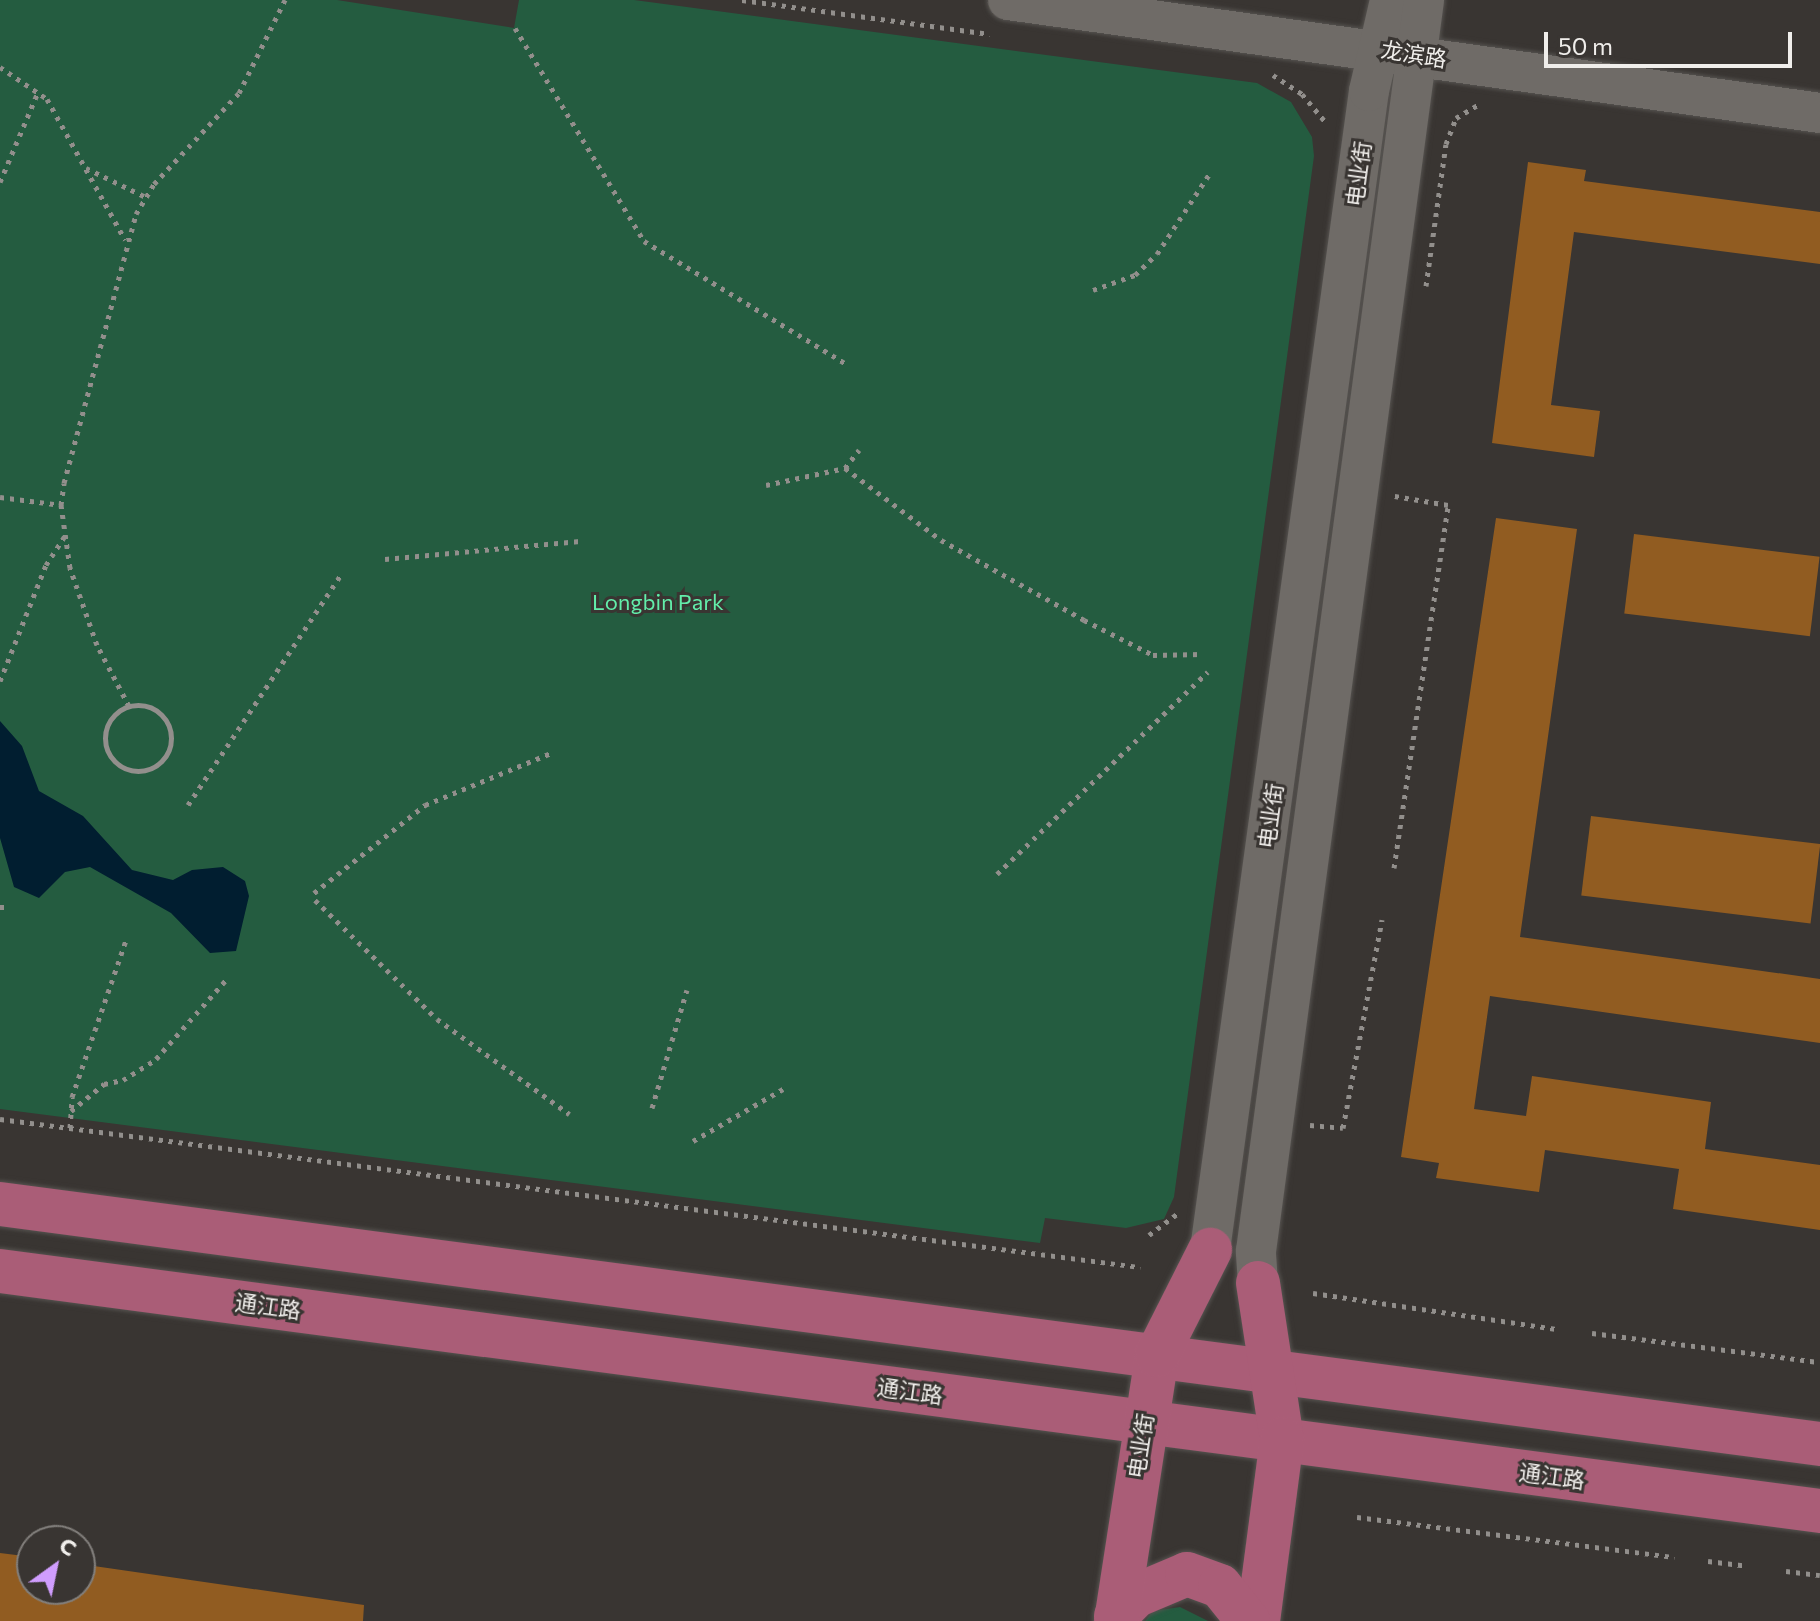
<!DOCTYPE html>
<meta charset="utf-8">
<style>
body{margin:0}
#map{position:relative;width:1820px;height:1621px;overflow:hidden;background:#393532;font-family:Commissioner,"Noto Sans SC",sans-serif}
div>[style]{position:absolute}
.green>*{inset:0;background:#245c40}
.water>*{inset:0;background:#011e30}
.building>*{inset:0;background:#915c21;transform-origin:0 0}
.path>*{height:5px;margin-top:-2.5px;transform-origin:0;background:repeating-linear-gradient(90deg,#928f8c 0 4px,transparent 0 10px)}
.path>.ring{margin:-2.5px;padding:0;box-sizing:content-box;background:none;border:5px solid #928f8c;border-radius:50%}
.roads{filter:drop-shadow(0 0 2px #565350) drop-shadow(0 0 2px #565350)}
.minor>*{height:40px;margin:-20px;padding:0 20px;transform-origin:20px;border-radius:20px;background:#6f6b67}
.major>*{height:44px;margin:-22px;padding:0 22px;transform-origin:22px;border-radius:22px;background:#aa5d77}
span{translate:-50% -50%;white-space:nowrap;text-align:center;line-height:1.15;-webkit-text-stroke:6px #393532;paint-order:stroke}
.street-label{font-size:22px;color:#f0eeeb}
.park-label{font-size:22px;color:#62eeaa}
.north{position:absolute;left:16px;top:1525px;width:80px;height:80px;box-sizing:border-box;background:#393532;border:2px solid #827f7c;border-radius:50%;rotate:33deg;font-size:22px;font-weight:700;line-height:32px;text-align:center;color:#f0eeeb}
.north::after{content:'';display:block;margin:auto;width:28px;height:36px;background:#d09dfe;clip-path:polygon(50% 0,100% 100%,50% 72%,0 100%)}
.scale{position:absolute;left:1544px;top:32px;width:248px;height:36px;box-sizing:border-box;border:4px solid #f0eeeb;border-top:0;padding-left:10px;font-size:24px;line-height:28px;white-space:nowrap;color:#f0eeeb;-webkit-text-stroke:6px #393532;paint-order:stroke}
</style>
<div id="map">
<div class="green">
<div style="clip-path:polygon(0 0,337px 0,514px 28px,519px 0,634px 0,1257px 83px,1291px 102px,1312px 137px,1314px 156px,1174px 1197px,1164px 1219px,1126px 1228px,1045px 1218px,1040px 1243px,0 1109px)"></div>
<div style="clip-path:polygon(1180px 1607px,1208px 1621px,1145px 1621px,1153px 1611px)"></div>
</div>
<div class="water">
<div style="clip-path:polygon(0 721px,22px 746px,39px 791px,83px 816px,132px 870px,173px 880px,192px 870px,223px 867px,245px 881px,249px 896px,236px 951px,210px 953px,171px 913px,90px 867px,65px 872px,39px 898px,14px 887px,0 838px)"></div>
</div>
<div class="building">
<div style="clip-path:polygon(1528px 162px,1586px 170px,1584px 181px,1820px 212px,1820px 264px,1574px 232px,1551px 405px,1600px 411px,1594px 457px,1492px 443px)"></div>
<div style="clip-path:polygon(1496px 518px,1577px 529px,1520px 937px,1820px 979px,1820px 1043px,1490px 996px,1474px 1109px,1526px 1116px,1532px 1076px,1711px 1102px,1705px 1149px,1820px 1165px,1820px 1230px,1673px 1209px,1679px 1169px,1545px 1150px,1539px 1192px,1436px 1178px,1439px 1163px,1401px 1157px)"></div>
<div style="left:1634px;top:534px;width:187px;height:80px;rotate:7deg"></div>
<div style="left:1591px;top:816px;width:231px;height:80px;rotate:7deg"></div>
<div style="clip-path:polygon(0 1553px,32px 1557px,32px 1589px,80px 1589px,80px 1564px,364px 1605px,363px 1621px,0 1621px)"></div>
</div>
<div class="path">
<div style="left:742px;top:0;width:250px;rotate:7.8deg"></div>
<div style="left:515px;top:28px;width:249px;rotate:58.8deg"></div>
<div style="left:644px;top:241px;width:239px;rotate:31.3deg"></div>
<div style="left:0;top:67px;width:57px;rotate:34.2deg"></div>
<div style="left:47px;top:99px;width:161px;rotate:61deg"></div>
<div style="left:1273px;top:75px;width:35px;rotate:33deg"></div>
<div style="left:1302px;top:94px;width:39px;rotate:50deg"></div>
<div style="left:86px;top:168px;width:67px;rotate:25.8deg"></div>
<div style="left:0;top:182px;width:98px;rotate:-67.1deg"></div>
<div style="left:1426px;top:286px;width:143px;rotate:-82deg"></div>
<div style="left:1446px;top:144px;width:28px;rotate:-69deg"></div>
<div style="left:1456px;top:118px;width:26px;rotate:-31deg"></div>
<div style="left:1093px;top:290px;width:45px;rotate:-19.7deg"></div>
<div style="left:1135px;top:275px;width:30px;rotate:-44deg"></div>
<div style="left:1157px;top:254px;width:97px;rotate:-56.8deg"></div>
<div style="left:845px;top:468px;width:120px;rotate:36.9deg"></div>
<div style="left:941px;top:540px;width:164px;rotate:29.2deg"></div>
<div style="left:1084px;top:620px;width:77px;rotate:26.9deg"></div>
<div style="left:1153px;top:655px;width:49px;rotate:-1.2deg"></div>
<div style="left:766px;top:485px;width:81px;rotate:-12.1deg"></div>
<div style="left:845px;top:468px;width:23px;rotate:-52deg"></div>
<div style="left:0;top:497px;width:62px;rotate:7.5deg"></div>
<div style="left:385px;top:559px;width:196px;rotate:-5.3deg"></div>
<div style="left:0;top:681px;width:125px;rotate:-68.4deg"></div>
<div style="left:46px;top:565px;width:35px;rotate:-57deg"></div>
<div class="ring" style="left:105px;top:705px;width:61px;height:61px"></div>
<div style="left:129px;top:706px;width:69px;rotate:-117.7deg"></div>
<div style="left:97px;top:645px;width:82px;rotate:-109.3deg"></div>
<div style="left:70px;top:568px;width:64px;rotate:-98.1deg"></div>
<div style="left:61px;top:505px;width:22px;rotate:-82deg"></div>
<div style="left:64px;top:483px;width:278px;rotate:-75deg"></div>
<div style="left:136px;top:214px;width:35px;rotate:-59deg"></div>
<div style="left:154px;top:184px;width:125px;rotate:-47deg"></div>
<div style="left:239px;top:93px;width:104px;rotate:-63.7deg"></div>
<div style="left:188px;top:805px;width:275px;rotate:-56.4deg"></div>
<div style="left:1394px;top:868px;width:367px;rotate:-81.5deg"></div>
<div style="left:1448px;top:505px;width:54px;rotate:-170.4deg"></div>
<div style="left:997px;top:874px;width:292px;rotate:-43.8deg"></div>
<div style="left:314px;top:893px;width:142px;rotate:-38.4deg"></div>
<div style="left:425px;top:805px;width:136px;rotate:-22.4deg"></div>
<div style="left:315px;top:900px;width:170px;rotate:44.3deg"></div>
<div style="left:437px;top:1019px;width:163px;rotate:35.7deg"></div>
<div style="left:0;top:907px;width:4px"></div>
<div style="left:652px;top:1108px;width:123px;rotate:-73.5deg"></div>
<div style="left:71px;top:1111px;width:43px;rotate:-39.3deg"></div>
<div style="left:104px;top:1084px;width:19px;rotate:-12deg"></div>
<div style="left:123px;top:1080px;width:39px;rotate:-32deg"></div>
<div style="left:156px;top:1059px;width:106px;rotate:-48.5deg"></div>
<div style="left:0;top:1119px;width:1150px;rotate:7.4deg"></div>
<div style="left:1310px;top:1125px;width:33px;rotate:5deg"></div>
<div style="left:1343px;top:1128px;width:212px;rotate:-79.4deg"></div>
<div style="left:70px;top:1128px;width:31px;rotate:-86deg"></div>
<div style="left:72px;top:1097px;width:166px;rotate:-71deg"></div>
<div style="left:693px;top:1141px;width:104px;rotate:-30deg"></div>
<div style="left:1149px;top:1235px;width:35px;rotate:-37deg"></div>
<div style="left:1313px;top:1293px;width:246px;rotate:8.4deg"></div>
<div style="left:1592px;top:1333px;width:228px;rotate:7.3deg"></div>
<div style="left:1357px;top:1517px;width:320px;rotate:7.2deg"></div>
<div style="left:1708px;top:1561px;width:39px;rotate:7deg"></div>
<div style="left:1786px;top:1571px;width:34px;rotate:7deg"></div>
</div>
<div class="roads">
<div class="minor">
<div style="left:1008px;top:0;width:820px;rotate:7.92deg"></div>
<div style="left:1210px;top:1250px;width:1170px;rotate:-82.19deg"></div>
<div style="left:1369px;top:91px;width:93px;rotate:-77deg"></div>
<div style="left:1258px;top:1283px;width:32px;rotate:-94deg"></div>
<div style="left:1256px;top:1251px;width:1262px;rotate:-82.35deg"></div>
</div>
<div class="major">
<div style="left:0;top:1204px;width:1836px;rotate:7.51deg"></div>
<div style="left:0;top:1271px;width:1836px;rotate:7.51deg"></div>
<div style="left:1258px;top:1283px;width:158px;rotate:81.3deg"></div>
<div style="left:1282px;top:1439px;width:184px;rotate:97.5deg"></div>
<div style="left:1116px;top:1616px;width:28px;rotate:-46deg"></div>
<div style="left:1135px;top:1596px;width:56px;rotate:-22.9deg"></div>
<div style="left:1187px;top:1574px;width:35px;rotate:20deg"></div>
<div style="left:1220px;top:1586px;width:45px;rotate:51.3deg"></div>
<div style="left:1116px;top:1621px;width:269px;rotate:-81.2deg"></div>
<div style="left:1157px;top:1355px;width:118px;rotate:-63.2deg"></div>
</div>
</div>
<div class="street-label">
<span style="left:1414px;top:54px;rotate:9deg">龙滨路</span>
<span style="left:1358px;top:174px;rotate:-82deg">电业街</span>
<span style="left:1270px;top:816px;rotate:-82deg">电业街</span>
<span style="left:268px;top:1306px;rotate:8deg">通江路</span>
<span style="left:910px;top:1391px;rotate:8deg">通江路</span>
<span style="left:1140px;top:1446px;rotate:-81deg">电业街</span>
<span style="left:1552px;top:1476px;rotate:8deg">通江路</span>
</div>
<div class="park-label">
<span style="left:658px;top:602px">Longbin Park</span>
</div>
<div class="north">С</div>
<div class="scale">50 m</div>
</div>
